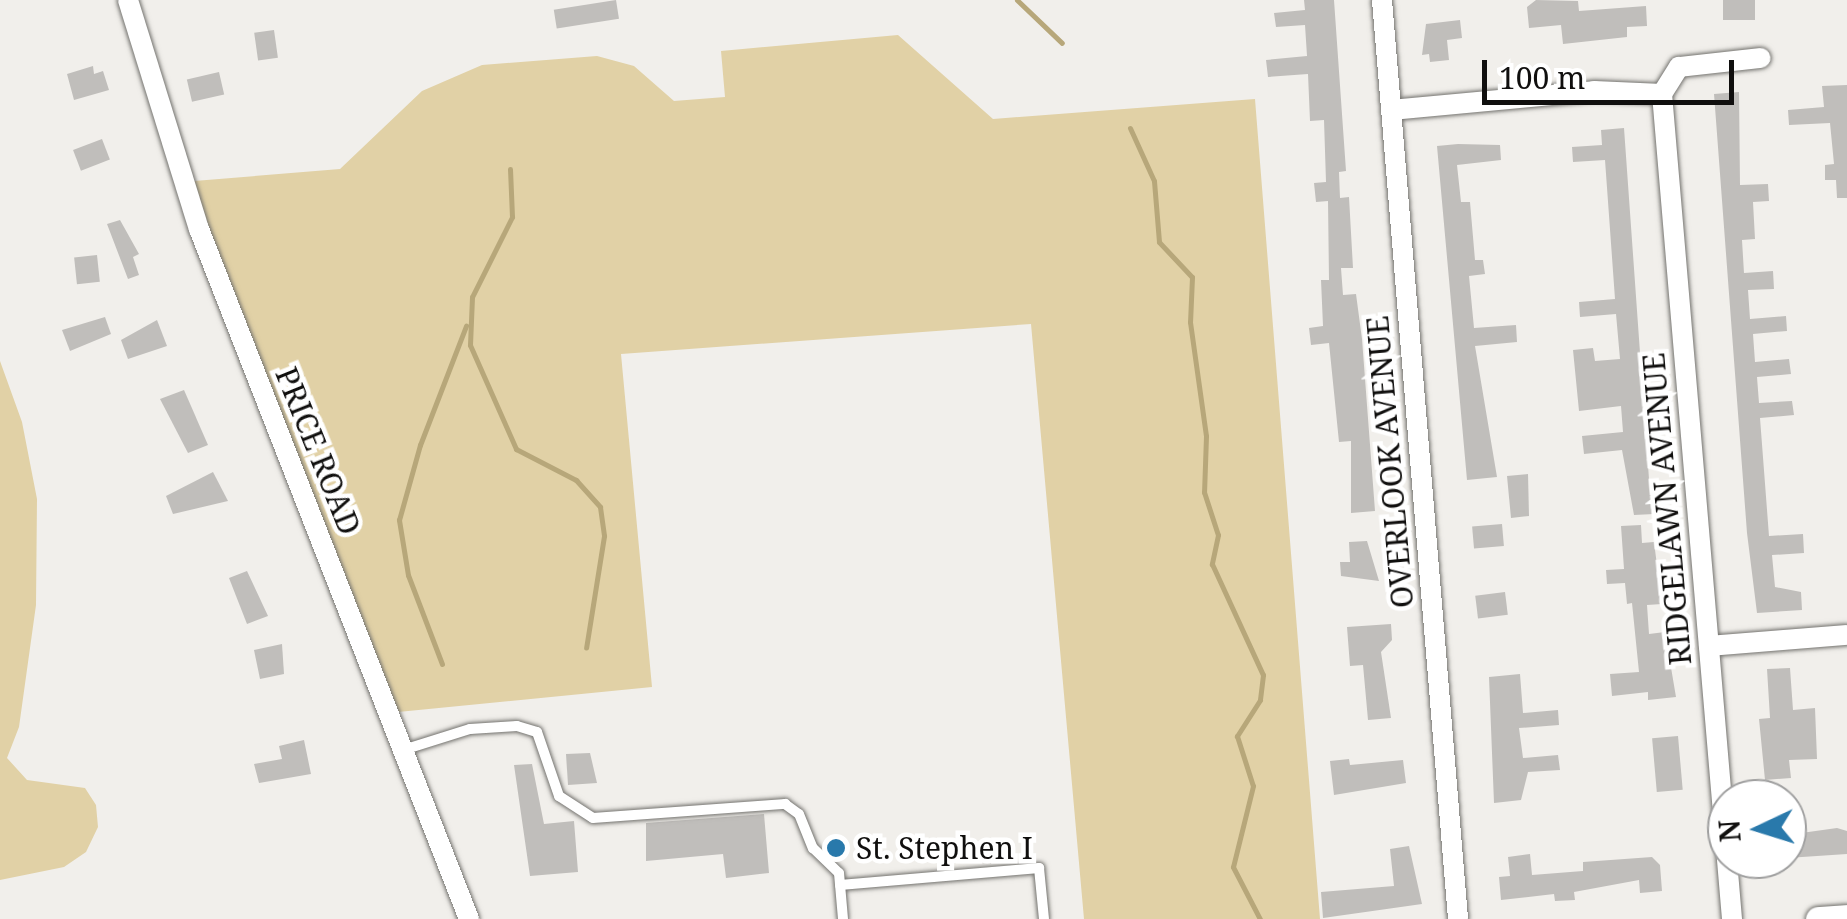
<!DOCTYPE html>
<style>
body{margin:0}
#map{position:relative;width:1847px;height:919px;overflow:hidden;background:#f1efeb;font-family:"Noto Serif",serif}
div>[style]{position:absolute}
.green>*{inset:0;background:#e1d1a6}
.stream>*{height:5px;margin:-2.5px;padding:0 2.5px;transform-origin:2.5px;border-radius:2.5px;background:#b7a77a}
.building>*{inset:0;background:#c0bebb;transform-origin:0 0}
.roads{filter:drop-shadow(0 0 2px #74736f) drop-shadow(0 0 2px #74736f)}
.service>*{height:10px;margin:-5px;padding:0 5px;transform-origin:5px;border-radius:5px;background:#fff}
.minor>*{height:20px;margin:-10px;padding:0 10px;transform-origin:10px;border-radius:10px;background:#fff}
.tertiary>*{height:25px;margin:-12.5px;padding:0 12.5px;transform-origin:12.5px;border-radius:12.5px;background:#fff}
.dots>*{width:28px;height:28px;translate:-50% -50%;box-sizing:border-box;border:5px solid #fff;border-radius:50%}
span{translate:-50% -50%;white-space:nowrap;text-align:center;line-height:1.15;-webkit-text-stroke:9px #fff;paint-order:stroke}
.street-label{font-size:30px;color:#100f0e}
.poi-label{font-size:30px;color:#100f0e}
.left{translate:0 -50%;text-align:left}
.north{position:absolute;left:1707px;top:779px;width:100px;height:100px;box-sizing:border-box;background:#fff;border:2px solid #9f9f9f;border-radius:50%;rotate:266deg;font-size:28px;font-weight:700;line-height:40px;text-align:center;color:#100f0e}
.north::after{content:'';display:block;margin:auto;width:35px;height:45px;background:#2979ab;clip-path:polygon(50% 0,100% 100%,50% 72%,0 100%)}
.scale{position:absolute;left:1482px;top:60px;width:252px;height:45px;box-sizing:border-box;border:5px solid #100f0e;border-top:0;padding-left:12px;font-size:30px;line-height:35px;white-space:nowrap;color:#100f0e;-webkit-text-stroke:8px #fff;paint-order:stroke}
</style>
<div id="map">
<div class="green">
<div style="clip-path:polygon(898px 35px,993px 119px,1255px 99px,1320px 919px,1084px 919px,1031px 324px,621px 354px,652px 687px,388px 713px,182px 182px,340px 169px,422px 91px,482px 65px,597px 56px,634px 66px,674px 101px,725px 97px,721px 51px)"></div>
<div style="clip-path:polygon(0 361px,22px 422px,37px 499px,36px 605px,19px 727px,7px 758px,27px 780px,85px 788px,96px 805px,98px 827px,86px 852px,64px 867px,0 880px)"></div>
</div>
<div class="stream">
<div style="left:1017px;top:0;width:62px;rotate:43.7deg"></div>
<div style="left:1130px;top:128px;width:58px;rotate:65.6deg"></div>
<div style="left:1154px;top:181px;width:61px;rotate:85.3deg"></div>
<div style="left:1159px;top:242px;width:48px;rotate:46.7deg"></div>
<div style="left:1192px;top:277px;width:45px;rotate:92.5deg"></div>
<div style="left:1190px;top:322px;width:115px;rotate:82deg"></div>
<div style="left:1206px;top:436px;width:56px;rotate:92deg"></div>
<div style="left:1204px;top:492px;width:45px;rotate:72deg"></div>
<div style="left:1218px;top:535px;width:30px;rotate:102deg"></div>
<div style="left:1212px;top:564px;width:122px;rotate:65.3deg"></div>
<div style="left:1263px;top:675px;width:25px;rotate:97deg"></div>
<div style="left:1260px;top:700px;width:43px;rotate:122.6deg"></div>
<div style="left:1237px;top:736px;width:52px;rotate:72.3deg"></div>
<div style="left:1253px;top:786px;width:83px;rotate:103.9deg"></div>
<div style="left:1233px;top:867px;width:59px;rotate:62.6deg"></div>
<div style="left:510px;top:169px;width:48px;rotate:87.6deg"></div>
<div style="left:512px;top:217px;width:89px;rotate:116.6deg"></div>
<div style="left:472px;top:297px;width:48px;rotate:92.4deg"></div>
<div style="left:470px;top:345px;width:114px;rotate:66.1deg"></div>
<div style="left:516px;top:449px;width:68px;rotate:27.3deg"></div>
<div style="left:576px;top:480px;width:36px;rotate:48deg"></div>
<div style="left:600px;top:507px;width:29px;rotate:82deg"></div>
<div style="left:604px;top:536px;width:113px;rotate:99.1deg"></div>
<div style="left:442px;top:664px;width:95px;rotate:-110.9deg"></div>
<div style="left:408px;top:575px;width:56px;rotate:-99.3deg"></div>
<div style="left:399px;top:520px;width:78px;rotate:-74.4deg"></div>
<div style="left:420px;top:445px;width:128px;rotate:-68.9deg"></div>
</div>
<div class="building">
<div style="left:616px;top:0;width:19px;height:63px;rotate:81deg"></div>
<div style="clip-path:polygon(1304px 0,1334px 0,1346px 171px,1339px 172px,1340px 198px,1349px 197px,1353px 268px,1341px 268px,1343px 295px,1356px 294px,1362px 339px,1375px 511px,1351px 513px,1351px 441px,1339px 442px,1329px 343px,1311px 345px,1309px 328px,1323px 326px,1321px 280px,1329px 280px,1328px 201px,1316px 202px,1314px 183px,1326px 182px,1324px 120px,1310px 121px,1308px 74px,1268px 77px,1266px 60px,1307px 56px,1305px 25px,1276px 27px,1274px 13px,1305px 10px)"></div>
<div style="clip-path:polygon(1536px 0,1578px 1px,1579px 11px,1646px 6px,1647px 26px,1627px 27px,1627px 37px,1563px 44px,1561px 25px,1529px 28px,1527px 7px)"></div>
<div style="left:1723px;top:0;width:32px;height:20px"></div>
<div style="clip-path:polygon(1460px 20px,1462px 38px,1447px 40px,1449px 60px,1430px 62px,1429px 54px,1422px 55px,1426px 24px)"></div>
<div style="left:274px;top:30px;width:28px;height:20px;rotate:82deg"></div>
<div style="clip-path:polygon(93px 66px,94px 74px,103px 71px,109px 90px,74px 100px,67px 74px)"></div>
<div style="left:219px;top:72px;width:23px;height:33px;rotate:77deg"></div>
<div style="clip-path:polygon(1847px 85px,1847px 198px,1837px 198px,1836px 180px,1825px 180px,1825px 165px,1834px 164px,1830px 123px,1789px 125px,1788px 110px,1824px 107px,1822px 86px)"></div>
<div style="clip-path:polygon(1739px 92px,1740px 185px,1768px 184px,1769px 201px,1753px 202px,1755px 239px,1742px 240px,1744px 273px,1773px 271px,1774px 289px,1748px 290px,1750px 319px,1786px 316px,1787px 331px,1753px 334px,1755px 362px,1789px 359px,1791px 374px,1757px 377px,1759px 403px,1792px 401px,1794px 415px,1760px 418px,1769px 536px,1803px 534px,1804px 553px,1772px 555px,1775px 587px,1801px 592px,1802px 610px,1757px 613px,1747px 533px,1714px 94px)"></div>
<div style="clip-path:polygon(1624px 128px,1650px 493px,1654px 514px,1634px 515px,1622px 450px,1584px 454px,1582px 436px,1623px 432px,1621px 406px,1579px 411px,1573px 350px,1593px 348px,1595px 361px,1620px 359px,1616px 314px,1580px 317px,1579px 302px,1615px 299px,1605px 160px,1573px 162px,1572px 147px,1602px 145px,1601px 130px)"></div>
<div style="left:102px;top:139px;width:22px;height:31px;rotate:69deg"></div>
<div style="clip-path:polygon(1458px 144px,1500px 145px,1501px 160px,1457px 165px,1461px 202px,1470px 202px,1475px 260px,1483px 260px,1485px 274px,1469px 276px,1474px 328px,1516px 325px,1517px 342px,1475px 346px,1497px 477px,1467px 480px,1437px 146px)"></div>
<div style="clip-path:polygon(120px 220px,139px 254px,133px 257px,139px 275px,128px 279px,107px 224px)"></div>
<div style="left:97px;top:255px;width:27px;height:23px;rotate:84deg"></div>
<div style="clip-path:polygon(105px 317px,111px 334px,70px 351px,62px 330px)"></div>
<div style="clip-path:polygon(157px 320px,167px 346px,128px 359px,121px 340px)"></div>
<div style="clip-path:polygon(184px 390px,208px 445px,188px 453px,160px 399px)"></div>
<div style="clip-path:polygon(213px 472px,228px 501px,173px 514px,166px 496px)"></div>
<div style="clip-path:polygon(1528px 474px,1529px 516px,1511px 518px,1507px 476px)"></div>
<div style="left:1502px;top:524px;width:22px;height:30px;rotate:85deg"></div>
<div style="clip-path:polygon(1641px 525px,1642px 543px,1654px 542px,1662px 604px,1647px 605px,1649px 634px,1665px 632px,1676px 697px,1648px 700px,1648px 692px,1612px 696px,1610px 674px,1639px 672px,1632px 603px,1627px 604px,1625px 583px,1607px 584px,1606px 570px,1624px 569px,1621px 526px)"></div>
<div style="clip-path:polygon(1367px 541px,1379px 581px,1341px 576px,1340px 562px,1350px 562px,1349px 542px)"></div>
<div style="clip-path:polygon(247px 571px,268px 616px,247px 624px,229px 578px)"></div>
<div style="left:1505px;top:592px;width:23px;height:30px;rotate:83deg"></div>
<div style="clip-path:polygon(1391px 624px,1392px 640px,1381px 652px,1391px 718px,1368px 720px,1363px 665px,1350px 666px,1347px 627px)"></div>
<div style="clip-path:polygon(282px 644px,284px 674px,260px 679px,254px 650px)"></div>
<div style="clip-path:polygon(1790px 668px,1793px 710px,1815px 708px,1817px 759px,1789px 760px,1791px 778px,1765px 780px,1759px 719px,1770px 718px,1767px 669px)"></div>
<div style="clip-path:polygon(1520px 674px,1523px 713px,1558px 710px,1559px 725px,1519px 728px,1523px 758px,1558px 755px,1560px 770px,1528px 772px,1521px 800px,1494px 803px,1489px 677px)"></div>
<div style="left:1678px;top:736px;width:54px;height:26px;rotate:85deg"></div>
<div style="clip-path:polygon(304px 740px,311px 774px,259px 783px,254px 764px,282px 759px,279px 746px)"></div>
<div style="clip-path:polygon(590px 753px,597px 783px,568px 785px,566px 754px)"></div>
<div style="clip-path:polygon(1349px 759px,1350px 765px,1403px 760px,1406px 783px,1334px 795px,1330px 761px)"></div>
<div style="clip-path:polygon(532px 764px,544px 824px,574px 821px,578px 872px,530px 876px,514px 765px)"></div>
<div style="clip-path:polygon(764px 814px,769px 873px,726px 878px,723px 854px,646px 861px,646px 823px)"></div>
<div style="clip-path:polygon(1837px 828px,1847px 831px,1847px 854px,1787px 858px,1787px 835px)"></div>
<div style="clip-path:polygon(1409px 846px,1422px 904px,1323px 918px,1321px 892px,1394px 886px,1390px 849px)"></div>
<div style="clip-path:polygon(1530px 854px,1532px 875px,1583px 871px,1583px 862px,1652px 857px,1660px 865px,1662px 891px,1640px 893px,1639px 880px,1574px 892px,1575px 900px,1555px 901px,1554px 894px,1501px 900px,1499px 877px,1510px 876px,1508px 857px)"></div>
</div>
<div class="roads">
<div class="service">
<div style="left:403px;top:750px;width:70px;rotate:-17.4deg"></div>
<div style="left:470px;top:729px;width:47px;rotate:-3.7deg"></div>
<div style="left:517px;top:726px;width:21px;rotate:17deg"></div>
<div style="left:537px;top:732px;width:68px;rotate:71deg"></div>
<div style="left:559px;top:796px;width:40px;rotate:32.9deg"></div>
<div style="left:593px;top:818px;width:193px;rotate:-4.2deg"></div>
<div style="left:785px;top:804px;width:17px;rotate:36deg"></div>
<div style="left:799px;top:814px;width:37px;rotate:68deg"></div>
<div style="left:813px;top:848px;width:36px;rotate:44deg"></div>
<div style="left:839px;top:873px;width:46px;rotate:85deg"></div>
<div style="left:840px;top:885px;width:200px;rotate:-4.9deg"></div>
<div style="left:1039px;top:868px;width:51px;rotate:84.4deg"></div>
</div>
<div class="minor">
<div style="left:128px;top:0;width:240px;rotate:72.8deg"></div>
<div style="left:199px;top:229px;width:741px;rotate:68.63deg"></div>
<div style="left:1382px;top:0;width:922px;rotate:85.27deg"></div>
<div style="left:1391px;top:110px;width:204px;rotate:-5.3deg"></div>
<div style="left:1594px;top:91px;width:68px;rotate:2.5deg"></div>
<div style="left:1709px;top:646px;width:138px;rotate:-4.6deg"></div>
<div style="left:1732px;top:919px;width:828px;rotate:-94.85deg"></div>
<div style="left:1662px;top:94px;width:32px;rotate:-58deg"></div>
<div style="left:1679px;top:67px;width:82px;rotate:-6.3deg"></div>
</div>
<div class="tertiary">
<div style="left:1818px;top:919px;width:29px;rotate:-4deg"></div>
</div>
</div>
<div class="dots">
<div style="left:836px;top:848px;background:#2979ab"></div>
</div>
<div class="street-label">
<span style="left:318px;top:451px;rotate:68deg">PRICE ROAD</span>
<span style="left:1390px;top:462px;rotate:-95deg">OVERLOOK AVENUE</span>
<span style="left:1667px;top:509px;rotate:-95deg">RIDGELAWN AVENUE</span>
</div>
<div class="poi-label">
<span class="left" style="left:856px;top:848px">St. Stephen I</span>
</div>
<div class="north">N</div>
<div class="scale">100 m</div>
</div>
